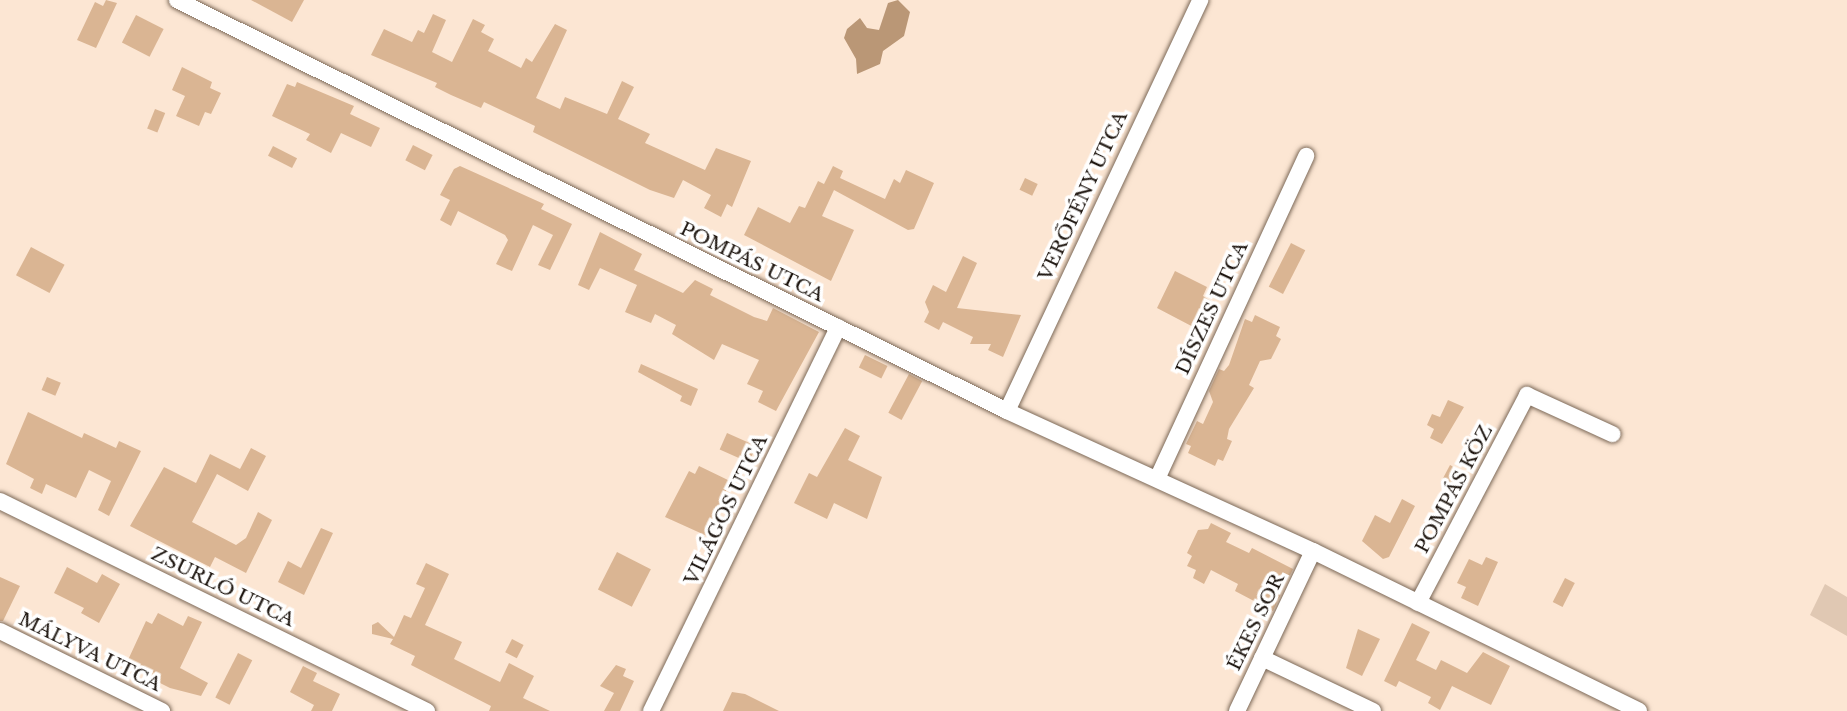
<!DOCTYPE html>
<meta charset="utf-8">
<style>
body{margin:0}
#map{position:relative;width:1847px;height:711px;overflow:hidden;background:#fce6d3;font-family:"Libre Baskerville",serif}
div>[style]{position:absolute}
.green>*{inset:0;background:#e0c8b3}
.water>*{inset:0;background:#ba9776}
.building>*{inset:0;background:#dab593;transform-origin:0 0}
.roads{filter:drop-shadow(0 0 2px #7c6958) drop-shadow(0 0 2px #7c6958)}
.minor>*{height:16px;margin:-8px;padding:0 8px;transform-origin:8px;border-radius:8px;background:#fff}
span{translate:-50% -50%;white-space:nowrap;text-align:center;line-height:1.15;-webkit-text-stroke:7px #fff;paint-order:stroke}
.street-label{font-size:19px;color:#1e1610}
</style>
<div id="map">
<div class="green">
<div style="clip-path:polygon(1825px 584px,1847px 597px,1847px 636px,1810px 615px)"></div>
</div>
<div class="water">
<div style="clip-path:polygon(898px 0,910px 12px,904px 36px,883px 51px,880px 64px,857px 74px,856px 59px,844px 38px,847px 29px,860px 18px,867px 28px,879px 30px,888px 3px)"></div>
</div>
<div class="building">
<div style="clip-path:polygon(106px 0,117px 3px,96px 48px,77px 40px,95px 2px,103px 6px)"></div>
<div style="clip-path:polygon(251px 0,304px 0,292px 22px)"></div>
<div style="clip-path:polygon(433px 14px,446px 20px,432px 52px,452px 62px,473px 19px,485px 25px,481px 32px,494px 39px,488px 51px,521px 68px,526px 58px,532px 62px,555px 24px,567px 30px,536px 98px,560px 109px,565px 97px,607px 114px,622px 81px,634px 87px,618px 119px,650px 134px,645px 143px,705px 170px,716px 148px,751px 161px,732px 207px,727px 204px,721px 217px,704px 208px,711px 195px,683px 180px,674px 198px,650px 190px,533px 132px,535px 126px,484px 102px,481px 108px,451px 95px,435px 87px,437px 83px,371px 55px,384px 29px,412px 42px,418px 30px,424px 33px)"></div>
<div style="left:136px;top:15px;width:31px;height:31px;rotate:27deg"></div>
<div style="clip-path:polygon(182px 67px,212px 82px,210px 88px,221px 93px,211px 114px,205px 112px,199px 126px,176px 116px,185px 96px,172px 90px)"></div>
<div style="clip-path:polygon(297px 82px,354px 106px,350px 114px,380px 128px,371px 147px,341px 133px,331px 153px,306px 140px,310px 134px,272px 116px,287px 84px,295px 87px)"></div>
<div style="left:155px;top:109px;width:11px;height:21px;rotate:22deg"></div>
<div style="left:413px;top:145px;width:22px;height:17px;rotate:27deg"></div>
<div style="left:273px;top:146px;width:27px;height:11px;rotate:27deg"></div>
<div style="clip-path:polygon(460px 166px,544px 204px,541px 209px,572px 224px,550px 270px,538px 265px,553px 235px,533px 225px,512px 271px,496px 264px,508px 240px,505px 235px,458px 211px,451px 226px,440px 220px,450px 200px,440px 195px,454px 169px)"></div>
<div style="clip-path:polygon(833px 166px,843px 171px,840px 178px,885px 199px,894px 179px,900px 183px,906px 170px,934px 183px,914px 229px,908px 230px,834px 190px,822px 216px,854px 230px,831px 281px,744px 235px,758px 207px,790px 223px,799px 206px,805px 208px,818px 181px,824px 184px)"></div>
<div style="left:1025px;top:178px;width:14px;height:13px;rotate:25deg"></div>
<div style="clip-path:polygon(600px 232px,642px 254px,634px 270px,683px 293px,695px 280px,713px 289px,710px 295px,754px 317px,767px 321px,773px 308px,819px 332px,776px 411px,758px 402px,763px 391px,747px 384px,759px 360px,722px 344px,714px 360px,672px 334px,676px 325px,655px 314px,651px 323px,625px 312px,637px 285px,600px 268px,589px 290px,578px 285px)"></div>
<div style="left:1291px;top:243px;width:16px;height:49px;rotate:27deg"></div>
<div style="left:31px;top:247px;width:38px;height:32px;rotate:28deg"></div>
<div style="clip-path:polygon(963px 256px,977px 263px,957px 308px,1021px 315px,1003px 357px,988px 350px,991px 344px,970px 344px,973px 337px,943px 322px,939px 330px,924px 322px,929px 312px,925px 302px,933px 285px,946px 292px)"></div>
<div style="clip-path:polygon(1175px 271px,1207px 287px,1203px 296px,1213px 302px,1199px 330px,1157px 308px)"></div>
<div style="clip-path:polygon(1255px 315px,1280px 327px,1276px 336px,1281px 339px,1271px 359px,1260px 361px,1249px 385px,1254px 388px,1229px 429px,1227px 439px,1232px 441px,1223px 461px,1218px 459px,1215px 466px,1188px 453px,1191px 446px,1186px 444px,1197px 421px,1203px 424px,1213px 402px,1209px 391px,1219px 369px,1224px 371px,1229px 365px,1245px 319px,1252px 322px)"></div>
<div style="left:865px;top:355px;width:25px;height:14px;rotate:26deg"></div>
<div style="clip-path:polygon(641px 364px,698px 389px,691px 406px,680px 401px,682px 396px,638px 372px)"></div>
<div style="left:909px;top:374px;width:15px;height:44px;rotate:28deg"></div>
<div style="left:47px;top:377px;width:15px;height:14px;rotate:23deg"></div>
<div style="clip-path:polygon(1448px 400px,1464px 407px,1442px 444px,1430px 438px,1434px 429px,1427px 425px,1432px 414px,1440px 417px)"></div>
<div style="clip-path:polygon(28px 412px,82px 438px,84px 433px,116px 448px,119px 441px,141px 451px,109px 516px,98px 510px,111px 481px,89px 470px,76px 498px,46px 484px,42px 494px,30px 488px,34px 479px,6px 464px)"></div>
<div style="clip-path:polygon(845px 428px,860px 436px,848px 460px,882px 477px,867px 519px,834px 503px,827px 519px,794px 503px,809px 473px,817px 477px)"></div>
<div style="left:727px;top:433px;width:32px;height:18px;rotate:24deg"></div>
<div style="clip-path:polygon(251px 448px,266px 456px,248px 491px,217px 474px,192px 522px,236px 545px,246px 538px,258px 512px,272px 520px,246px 573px,215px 557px,210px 567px,130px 526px,164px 467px,196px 483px,210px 454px,240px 469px)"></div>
<div style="left:1450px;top:465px;width:21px;height:18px;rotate:28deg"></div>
<div style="clip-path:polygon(699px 466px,730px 481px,707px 536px,665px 517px,689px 471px,695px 474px)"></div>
<div style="clip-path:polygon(1402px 499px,1415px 506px,1389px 557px,1383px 559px,1362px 541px,1375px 515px,1390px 523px)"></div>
<div style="clip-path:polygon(1211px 523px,1231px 533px,1226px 542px,1249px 553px,1252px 548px,1293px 569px,1273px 611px,1235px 591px,1238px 584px,1211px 570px,1204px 584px,1193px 578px,1196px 570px,1187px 566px,1192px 556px,1187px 553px,1198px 530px,1208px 529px)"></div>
<div style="clip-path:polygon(321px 528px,333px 533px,304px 595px,278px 582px,288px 561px,301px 568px)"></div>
<div style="left:617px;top:552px;width:38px;height:42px;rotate:27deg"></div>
<div style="clip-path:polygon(1486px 557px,1498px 562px,1478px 606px,1461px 598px,1466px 587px,1457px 583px,1469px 559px,1482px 565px)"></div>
<div style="clip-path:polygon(426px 563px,449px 574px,425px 625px,462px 642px,454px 659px,500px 682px,509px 663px,534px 676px,523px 698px,550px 711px,489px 711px,491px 706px,411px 665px,415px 656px,390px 644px,393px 639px,372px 634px,372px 625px,378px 622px,394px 637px,404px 615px,411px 618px,425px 588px,416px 584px)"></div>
<div style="clip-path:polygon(67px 567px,97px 583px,102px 574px,120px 584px,99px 623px,81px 613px,84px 608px,54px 593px)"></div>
<div style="clip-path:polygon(0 577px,20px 586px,3px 621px,0 621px)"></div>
<div style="left:1565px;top:578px;width:11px;height:27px;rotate:27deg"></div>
<div style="clip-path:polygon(158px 613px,183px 626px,188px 616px,202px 622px,180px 668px,208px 683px,201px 696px,170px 688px,150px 678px,153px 672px,128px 660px,146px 621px,152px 624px)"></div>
<div style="clip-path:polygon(1412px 623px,1430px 632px,1416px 660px,1436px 670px,1441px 660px,1467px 673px,1483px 652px,1510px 666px,1491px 705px,1452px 686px,1440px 710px,1428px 703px,1431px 697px,1399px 681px,1396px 687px,1384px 681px)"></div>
<div style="clip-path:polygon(1358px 629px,1380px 639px,1362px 676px,1346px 668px)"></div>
<div style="left:512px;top:639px;width:13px;height:15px;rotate:27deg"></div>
<div style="left:238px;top:653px;width:16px;height:50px;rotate:27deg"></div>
<div style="clip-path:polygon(616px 665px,626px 669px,623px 676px,634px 681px,620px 711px,604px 711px,614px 693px,600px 686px)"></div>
<div style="clip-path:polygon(303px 666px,317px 673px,313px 681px,340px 694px,332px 711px,311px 711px,314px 705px,290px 692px)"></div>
<div style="clip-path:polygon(732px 692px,745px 694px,779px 711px,723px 711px)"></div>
</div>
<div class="roads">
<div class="minor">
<div style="left:177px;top:0;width:926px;rotate:26.34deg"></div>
<div style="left:1007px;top:411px;width:337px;rotate:24.6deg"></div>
<div style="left:1313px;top:551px;width:363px;rotate:26.1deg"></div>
<div style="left:1007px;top:411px;width:454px;rotate:-64.8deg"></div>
<div style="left:1157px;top:479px;width:356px;rotate:-65.2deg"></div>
<div style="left:0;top:501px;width:476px;rotate:26.2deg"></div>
<div style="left:1418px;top:603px;width:235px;rotate:-62.3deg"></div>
<div style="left:1527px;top:395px;width:94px;rotate:24.6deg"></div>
<div style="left:0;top:631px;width:181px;rotate:26.3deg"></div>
<div style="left:1262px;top:658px;width:123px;rotate:25.5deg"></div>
<div style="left:651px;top:711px;width:427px;rotate:-64deg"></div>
<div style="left:1237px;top:711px;width:177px;rotate:-64.6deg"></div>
</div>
</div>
<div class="street-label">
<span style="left:1083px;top:196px;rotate:-65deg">VERŐFÉNY UTCA</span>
<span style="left:752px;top:262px;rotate:26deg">POMPÁS UTCA</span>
<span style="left:1212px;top:308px;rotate:-65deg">DÍSZES UTCA</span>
<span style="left:1454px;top:489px;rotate:-62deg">POMPÁS KÖZ</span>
<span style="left:726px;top:510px;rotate:-64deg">VILÁGOS UTCA</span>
<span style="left:223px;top:587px;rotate:26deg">ZSURLÓ UTCA</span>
<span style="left:1256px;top:622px;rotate:-64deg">ÉKES SOR</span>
<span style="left:90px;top:652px;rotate:26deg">MÁLYVA UTCA</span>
</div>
</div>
